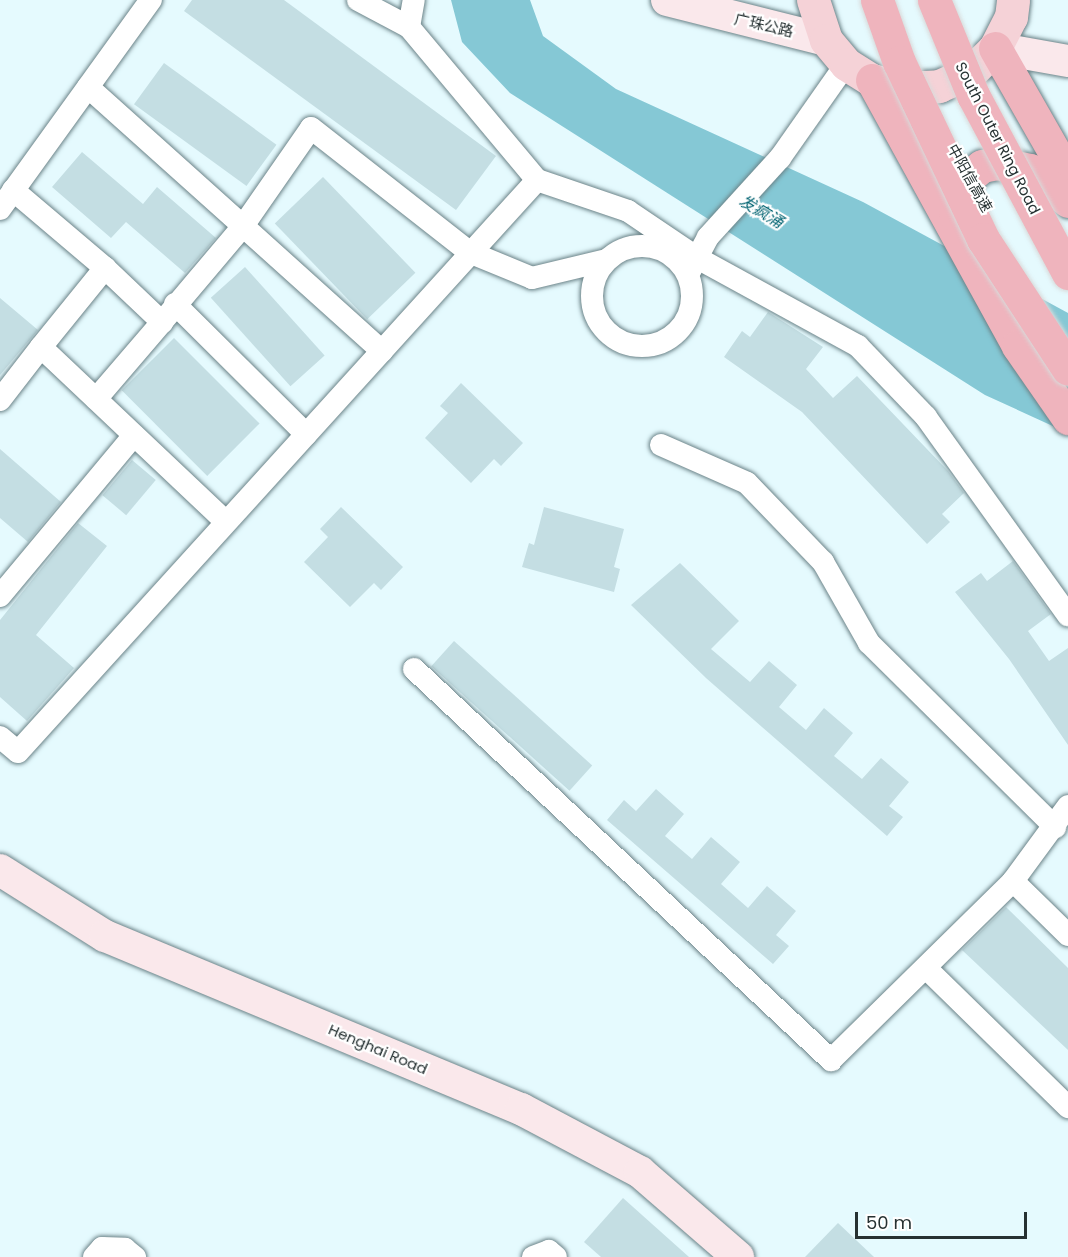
<!DOCTYPE html>
<meta charset="utf-8">
<style>
body{margin:0}
#map{position:relative;width:1068px;height:1257px;overflow:hidden;background:#e5fafe;font-family:Poppins,"Noto Sans SC",sans-serif}
div>[style]{position:absolute}
.water>*{inset:0;background:#85c8d5}
.building>*{inset:0;background:#c4dee3;transform-origin:0 0}
.roads{filter:drop-shadow(0 0 2px #6b8388) drop-shadow(0 0 2px #6b8388)}
.street>*{height:22px;margin:-11px;padding:0 11px;transform-origin:11px;border-radius:11px;background:#fff}
.street>.ring{margin:-11px;padding:0;box-sizing:content-box;background:none;border:22px solid #fff;border-radius:50%}
.secondary>*{height:32px;margin:-16px;padding:0 16px;transform-origin:16px;border-radius:16px;background:#fae8eb}
.primary>*{height:33px;margin:-16.5px;padding:0 16.5px;transform-origin:16.5px;border-radius:16.5px;background:#f5d2d7}
.highway>*{height:33px;margin:-16.5px;padding:0 16.5px;transform-origin:16.5px;border-radius:16.5px;background:#efb4bd}
.bridges{filter:drop-shadow(0 0 2px #d8dada) drop-shadow(0 0 2px #d8dada)}
.highway-bridge>*{height:33px;margin:-16.5px;padding:0 16.5px;transform-origin:16.5px;border-radius:16.5px;background:#efb4bd}
span{translate:-50% -50%;white-space:nowrap;text-align:center;line-height:1.15;-webkit-text-stroke:4.5px #fff;paint-order:stroke}
.street-label{font-size:15px;color:#263132}
.water-label{font-size:16px;color:#006371;font-style:italic}
.scale{position:absolute;left:855px;top:1212px;width:172px;height:27px;box-sizing:border-box;border:3px solid #263132;border-top:0;padding-left:8px;font-size:18px;line-height:21px;white-space:nowrap;color:#263132;-webkit-text-stroke:4px #fff;paint-order:stroke}
</style>
<div id="map">
<div class="water">
<div style="clip-path:polygon(451px 0,530px 0,543px 36px,616px 89px,863px 202px,1068px 313px,1068px 433px,985px 395px,510px 93px,462px 42px)"></div>
</div>
<div class="building">
<div style="clip-path:polygon(192px 0,284px 0,496px 156px,456px 210px,184px 11px)"></div>
<div style="left:164px;top:63px;width:139px;height:51px;rotate:36deg"></div>
<div style="clip-path:polygon(82px 152px,143px 204px,157px 187px,216px 238px,185px 273px,126px 222px,111px 238px,52px 187px)"></div>
<div style="left:323px;top:177px;width:133px;height:67px;rotate:46deg"></div>
<div style="left:245px;top:267px;width:119px;height:46px;rotate:48deg"></div>
<div style="clip-path:polygon(0 298px,38px 330px,0 375px)"></div>
<div style="clip-path:polygon(768px 312px,823px 347px,806px 369px,833px 398px,857px 376px,948px 471px,964px 493px,942px 514px,950px 522px,927px 544px,802px 412px,724px 357px,742px 331px,750px 337px)"></div>
<div style="left:174px;top:338px;width:121px;height:74px;rotate:45deg"></div>
<div style="clip-path:polygon(461px 383px,523px 443px,501px 466px,494px 459px,471px 483px,425px 438px,448px 413px,440px 406px)"></div>
<div style="clip-path:polygon(0 449px,61px 502px,28px 542px,0 518px)"></div>
<div style="left:132px;top:460px;width:31px;height:46px;rotate:40deg"></div>
<div style="clip-path:polygon(341px 507px,403px 567px,381px 590px,374px 583px,350px 607px,304px 562px,328px 537px,320px 529px)"></div>
<div style="clip-path:polygon(544px 507px,624px 529px,614px 567px,620px 569px,614px 592px,522px 567px,529px 543px,534px 545px)"></div>
<div style="clip-path:polygon(78px 523px,107px 546px,36px 635px,74px 668px,27px 721px,0 697px,0 620px)"></div>
<div style="clip-path:polygon(1013px 561px,1051px 614px,1028px 631px,1049px 661px,1068px 648px,1068px 745px,1009px 659px,955px 592px,981px 573px,987px 581px)"></div>
<div style="clip-path:polygon(680px 563px,739px 621px,711px 649px,750px 682px,769px 661px,797px 685px,779px 707px,806px 730px,824px 708px,853px 733px,834px 756px,862px 779px,881px 758px,909px 782px,889px 806px,903px 817px,887px 836px,706px 678px,631px 605px)"></div>
<div style="left:454px;top:641px;width:186px;height:34px;rotate:42deg"></div>
<div style="clip-path:polygon(656px 789px,684px 814px,665px 836px,692px 859px,711px 837px,740px 862px,721px 884px,748px 908px,767px 886px,796px 911px,776px 935px,789px 946px,773px 964px,607px 820px,624px 800px,636px 811px)"></div>
<div style="clip-path:polygon(1006px 907px,1068px 968px,1068px 1050px,962px 950px)"></div>
<div style="clip-path:polygon(623px 1198px,689px 1257px,601px 1257px,584px 1242px)"></div>
<div style="clip-path:polygon(838px 1223px,874px 1257px,805px 1257px)"></div>
</div>
<div class="roads">
<div class="street">
<div style="left:358px;top:0;width:58px;rotate:27.9deg"></div>
<div style="left:409px;top:27px;width:199px;rotate:50.1deg"></div>
<div style="left:537px;top:180px;width:96px;rotate:18.8deg"></div>
<div style="left:628px;top:211px;width:86px;rotate:34.1deg"></div>
<div style="left:699px;top:259px;width:181px;rotate:28.7deg"></div>
<div style="left:858px;top:346px;width:98px;rotate:46.2deg"></div>
<div style="left:926px;top:417px;width:244px;rotate:54.4deg"></div>
<div style="left:409px;top:27px;width:27px;rotate:-80deg"></div>
<div style="left:88px;top:87px;width:208px;rotate:41.9deg"></div>
<div style="left:243px;top:226px;width:119px;rotate:-55.2deg"></div>
<div style="left:311px;top:128px;width:201px;rotate:38.1deg"></div>
<div style="left:469px;top:252px;width:68px;rotate:22.4deg"></div>
<div style="left:532px;top:278px;width:77px;rotate:-13.5deg"></div>
<div style="left:13px;top:190px;width:121px;rotate:40.3deg"></div>
<div style="left:0;top:209px;width:258px;rotate:-54.2deg"></div>
<div class="ring" style="left:592px;top:246px;width:78px;height:78px"></div>
<div style="left:690px;top:271px;width:38px;rotate:-62deg"></div>
<div style="left:708px;top:237px;width:107px;rotate:-47.7deg"></div>
<div style="left:780px;top:158px;width:115px;rotate:-54.9deg"></div>
<div style="left:175px;top:304px;width:185px;rotate:44.8deg"></div>
<div style="left:96px;top:399px;width:101px;rotate:-49.4deg"></div>
<div style="left:0;top:400px;width:67px;rotate:-52.3deg"></div>
<div style="left:661px;top:445px;width:94px;rotate:23.8deg"></div>
<div style="left:747px;top:483px;width:110px;rotate:46.1deg"></div>
<div style="left:823px;top:562px;width:93px;rotate:60.4deg"></div>
<div style="left:869px;top:643px;width:262px;rotate:44.7deg"></div>
<div style="left:225px;top:521px;width:253px;rotate:-136.6deg"></div>
<div style="left:41px;top:347px;width:102px;rotate:-51deg"></div>
<div style="left:105px;top:268px;width:79px;rotate:43.5deg"></div>
<div style="left:162px;top:322px;width:126px;rotate:-49.8deg"></div>
<div style="left:243px;top:226px;width:187px;rotate:42deg"></div>
<div style="left:0;top:596px;width:209px;rotate:-50.2deg"></div>
<div style="left:414px;top:669px;width:572px;rotate:43.16deg"></div>
<div style="left:831px;top:1060px;width:255px;rotate:-44.5deg"></div>
<div style="left:1013px;top:881px;width:93px;rotate:-53.7deg"></div>
<div style="left:0;top:737px;width:23px;rotate:40deg"></div>
<div style="left:18px;top:752px;width:772px;rotate:-47.78deg"></div>
<div style="left:1013px;top:881px;width:77px;rotate:44.5deg"></div>
<div style="left:926px;top:968px;width:199px;rotate:44.4deg"></div>
<div style="left:94px;top:1257px;width:12px;rotate:-48deg"></div>
<div style="left:102px;top:1248px;width:23px;rotate:2deg"></div>
<div style="left:125px;top:1249px;width:13px;rotate:39deg"></div>
<div style="left:533px;top:1257px;width:17px;rotate:-21deg"></div>
<div style="left:549px;top:1251px;width:9px;rotate:41deg"></div>
</div>
<div class="secondary">
<div style="left:667px;top:0;width:164px;rotate:14.1deg"></div>
<div style="left:995px;top:48px;width:74px;rotate:10.1deg"></div>
<div style="left:0;top:870px;width:124px;rotate:32.2deg"></div>
<div style="left:105px;top:936px;width:451px;rotate:22.6deg"></div>
<div style="left:521px;top:1109px;width:135px;rotate:27.9deg"></div>
<div style="left:640px;top:1172px;width:130px;rotate:40.9deg"></div>
</div>
<div class="primary">
<div style="left:813px;top:0;width:42px;rotate:72deg"></div>
<div style="left:826px;top:40px;width:31px;rotate:50deg"></div>
<div style="left:846px;top:64px;width:31px;rotate:32deg"></div>
<div style="left:872px;top:80px;width:34px;rotate:14deg"></div>
<div style="left:905px;top:88px;width:34px;rotate:-3deg"></div>
<div style="left:939px;top:86px;width:35px;rotate:-24deg"></div>
<div style="left:971px;top:72px;width:34px;rotate:-45deg"></div>
<div style="left:995px;top:48px;width:35px;rotate:-63deg"></div>
<div style="left:1011px;top:17px;width:17px;rotate:-83deg"></div>
</div>
<div class="highway">
<div style="left:995px;top:48px;width:147px;rotate:60.3deg"></div>
<div style="left:872px;top:80px;width:303px;rotate:61.2deg"></div>
<div style="left:1018px;top:346px;width:88px;rotate:55.2deg"></div>
<div style="left:955px;top:215px;width:35px;rotate:-75deg"></div>
<div style="left:964px;top:181px;width:23px;rotate:-40deg"></div>
<div style="left:982px;top:166px;width:15px;rotate:-11deg"></div>
<div style="left:997px;top:163px;width:34px;rotate:12deg"></div>
<div style="left:1030px;top:170px;width:49px;rotate:39.2deg"></div>
</div>
</div>
<div class="bridges">
<div class="highway-bridge">
<div style="left:877px;top:0;width:66px;rotate:70.5deg"></div>
<div style="left:899px;top:62px;width:196px;rotate:64.6deg"></div>
<div style="left:983px;top:239px;width:155px;rotate:56.8deg"></div>
<div style="left:934px;top:0;width:103px;rotate:67.7deg"></div>
<div style="left:973px;top:95px;width:202px;rotate:61.9deg"></div>
</div>
</div>
<div class="street-label">
<span style="left:764px;top:25px;rotate:13deg">广珠公路</span>
<span style="left:998px;top:138px;rotate:63deg">South Outer Ring Road</span>
<span style="left:970px;top:178px;rotate:61deg">中阳信高速</span>
<span style="left:378px;top:1049px;rotate:23deg">Henghai Road</span>
</div>
<div class="water-label">
<span style="left:761px;top:212px;rotate:31deg">发疯涌</span>
</div>
<div class="scale">50 m</div>
</div>
